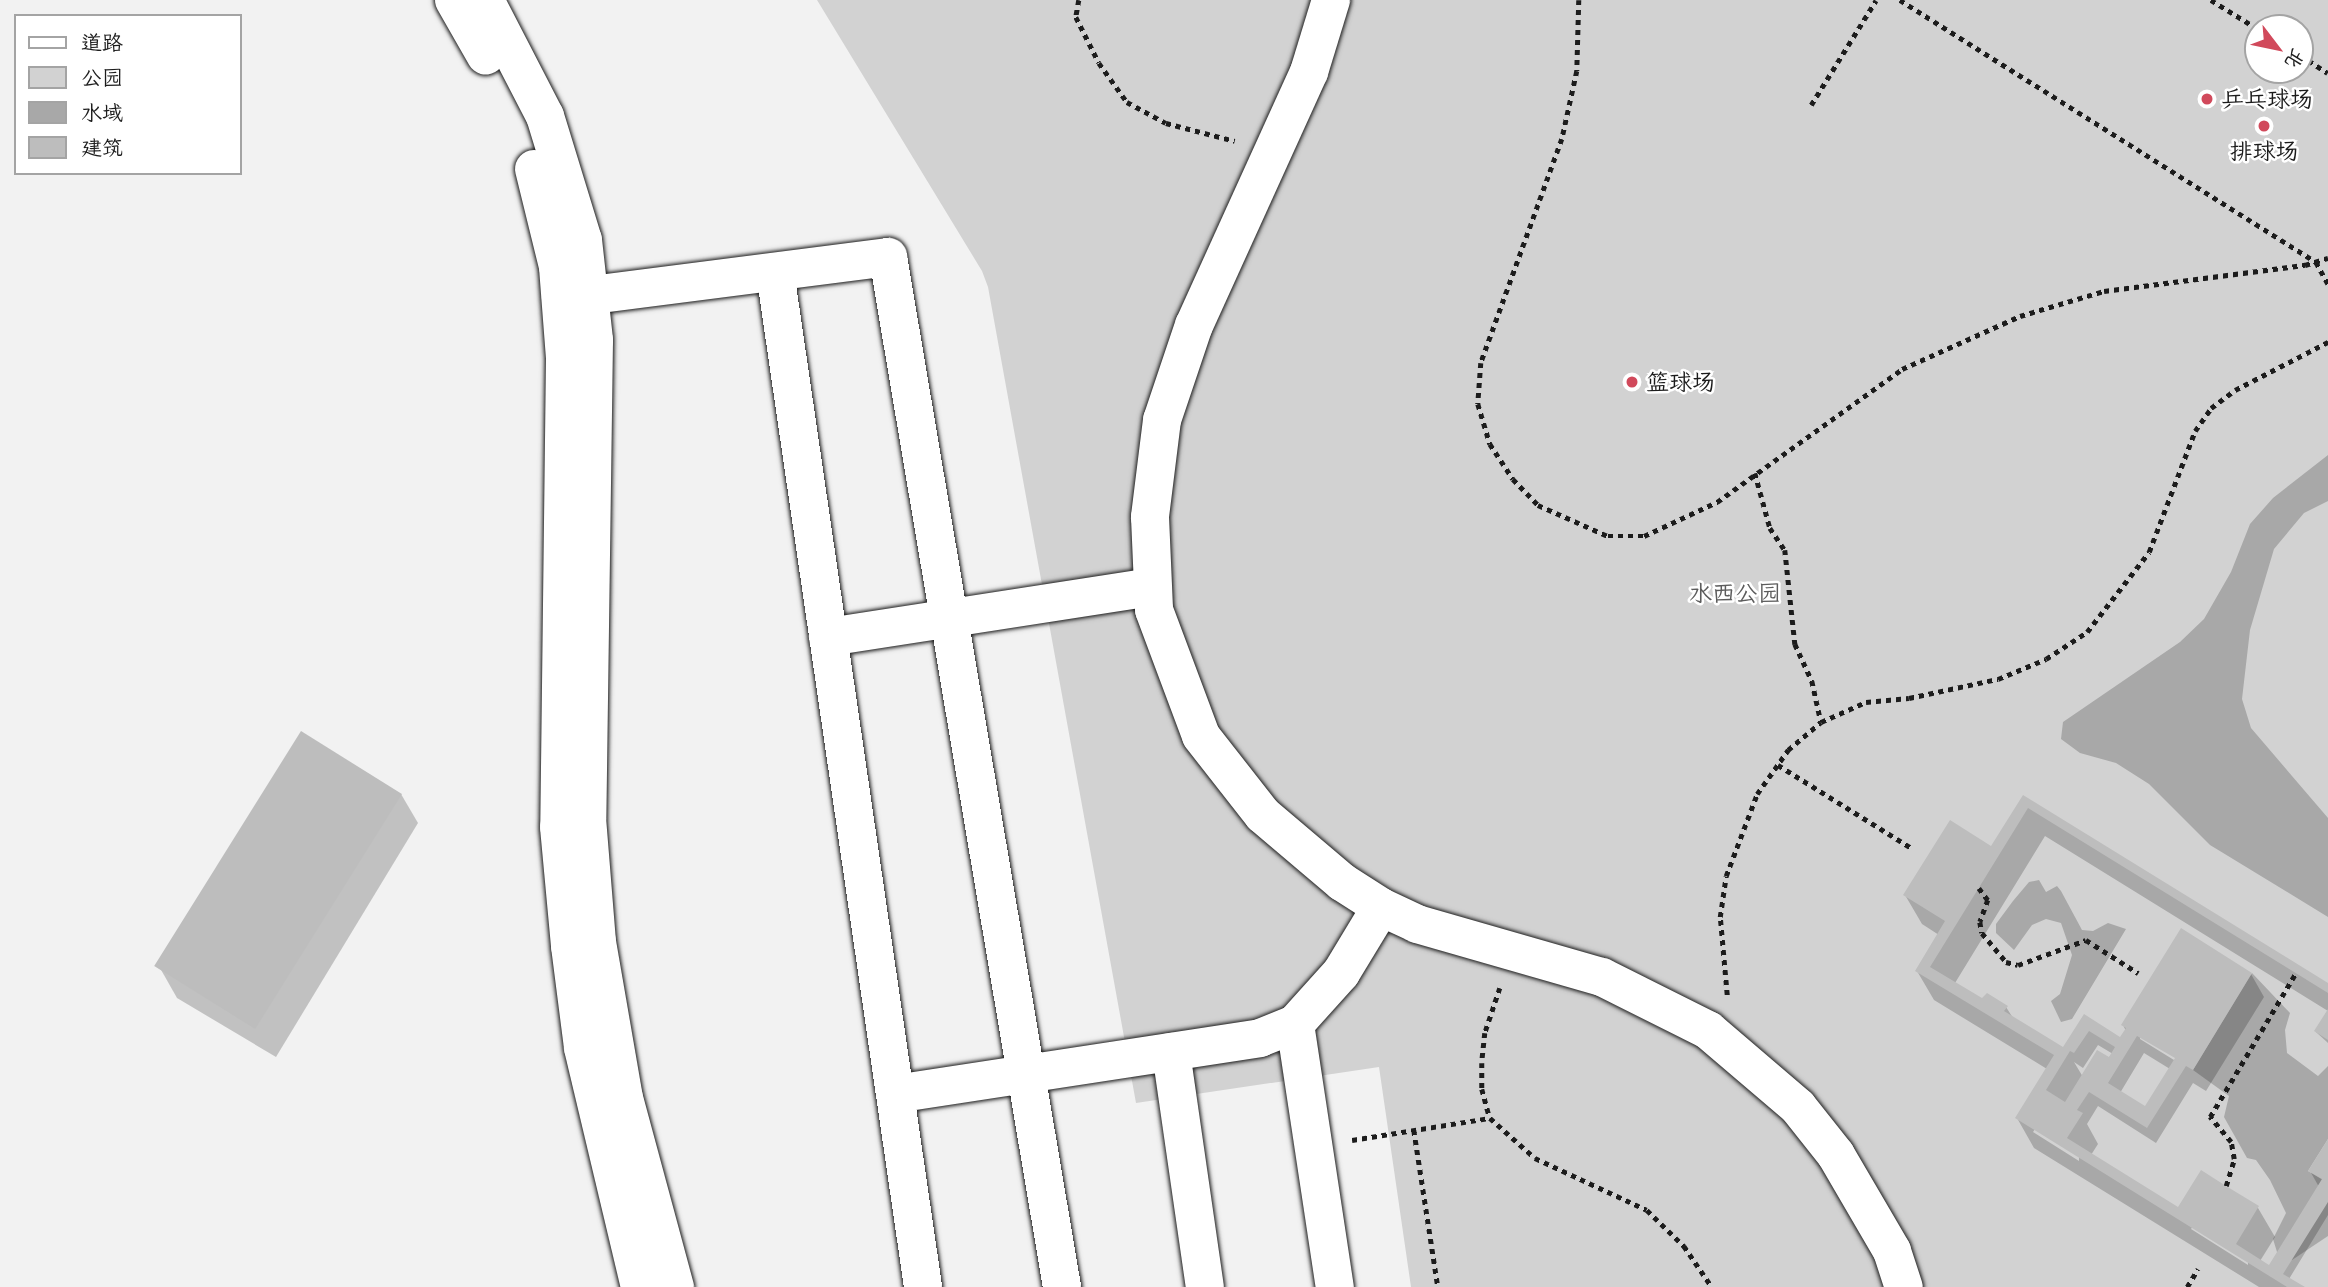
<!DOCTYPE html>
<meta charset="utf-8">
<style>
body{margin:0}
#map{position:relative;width:2328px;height:1287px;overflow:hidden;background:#f2f2f2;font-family:"Patrick Hand","LXGW WenKai TC",sans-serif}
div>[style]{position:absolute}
.green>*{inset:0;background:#d2d2d2}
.water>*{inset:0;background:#a8a8a8}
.shadow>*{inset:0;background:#0003}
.building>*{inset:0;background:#bdbdbd;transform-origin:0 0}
.path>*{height:4.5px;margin-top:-2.25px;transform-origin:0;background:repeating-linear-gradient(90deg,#1c1c1c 0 5px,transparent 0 10px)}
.roads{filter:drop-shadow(0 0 2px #1c1c1c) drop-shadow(0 0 2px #1c1c1c)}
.minor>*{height:38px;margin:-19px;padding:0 19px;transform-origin:19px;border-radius:19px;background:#fff}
.dots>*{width:19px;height:19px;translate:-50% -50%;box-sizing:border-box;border:4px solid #fff;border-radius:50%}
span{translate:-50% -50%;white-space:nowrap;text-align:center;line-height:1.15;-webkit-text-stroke:5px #fff;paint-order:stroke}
.poi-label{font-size:23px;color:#1c1c1c}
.left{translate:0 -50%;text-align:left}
.park-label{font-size:23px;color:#5c5c5c}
.legend{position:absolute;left:14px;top:14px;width:228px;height:161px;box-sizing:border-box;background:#fff;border:2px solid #a4a4a4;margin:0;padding:9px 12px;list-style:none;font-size:21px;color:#1c1c1c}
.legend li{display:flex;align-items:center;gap:14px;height:35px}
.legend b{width:35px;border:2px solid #a4a4a4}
.north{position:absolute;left:2244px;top:14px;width:70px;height:70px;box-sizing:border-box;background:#fff;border:2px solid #a4a4a4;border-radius:50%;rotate:122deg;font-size:19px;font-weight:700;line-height:28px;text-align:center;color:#1c1c1c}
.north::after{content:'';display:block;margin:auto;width:24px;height:32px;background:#d1495b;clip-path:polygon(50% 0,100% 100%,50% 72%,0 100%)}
</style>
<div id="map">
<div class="green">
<div style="clip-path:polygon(evenodd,817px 0,2328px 0,2328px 1287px,1411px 1287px,1379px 1067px,1136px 1103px,988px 287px,982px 271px,817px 0,2258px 28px,2300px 28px,2300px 70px,2258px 70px,2258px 28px)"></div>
</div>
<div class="water">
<div style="clip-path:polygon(2328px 455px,2328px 501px,2304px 513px,2274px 549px,2250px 630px,2242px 699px,2251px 728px,2328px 818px,2328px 917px,2210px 845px,2149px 784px,2116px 763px,2080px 753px,2061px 739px,2063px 722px,2180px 642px,2204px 619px,2231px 572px,2250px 524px,2273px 498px)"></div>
<div style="clip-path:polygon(2039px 880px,2046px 892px,2057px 886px,2061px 891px,2082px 930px,2093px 931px,2108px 923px,2126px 929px,2072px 1019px,2061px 1022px,2051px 1001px,2060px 994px,2072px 955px,2061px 923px,2046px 919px,2032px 925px,2014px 950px,1996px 933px,1996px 924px,2013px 901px,2029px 882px)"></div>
<div style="clip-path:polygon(2252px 973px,2290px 1013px,2285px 1030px,2287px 1053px,2318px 1076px,2328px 1066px,2328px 1139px,2308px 1171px,2328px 1183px,2328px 1236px,2292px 1260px,2277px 1252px,2273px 1239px,2286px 1213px,2270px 1180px,2256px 1160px,2247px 1158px,2224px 1117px,2229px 1096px,2193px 1070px)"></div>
</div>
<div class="shadow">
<div style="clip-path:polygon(401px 794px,418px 823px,276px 1057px,177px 998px,160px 968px)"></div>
<div style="clip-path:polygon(evenodd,2023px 797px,2328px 985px,2328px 1011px,2045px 836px,1955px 983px,1982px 1000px,2006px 1007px,2013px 1018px,2068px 1052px,2084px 1017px,2121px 1040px,2126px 1031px,2123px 1025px,2251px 974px,2264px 997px,2206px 1091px,2193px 1083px,2156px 1143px,2098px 1106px,2087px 1124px,2098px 1144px,2091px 1155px,2179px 1209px,2202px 1173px,2258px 1208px,2275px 1237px,2260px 1261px,2270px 1267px,2319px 1187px,2310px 1171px,2328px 1142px,2328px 1215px,2289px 1279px,2302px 1287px,2259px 1287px,2034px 1148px,2017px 1118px,2047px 1069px,1934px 1000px,1917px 971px,1939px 935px,1922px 924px,1905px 895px,1991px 848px,2023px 797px,2140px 1035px,2183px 1062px,2182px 1065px,2140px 1039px,2140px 1035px,2023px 797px,2098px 1045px,2113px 1054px,2083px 1077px,2074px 1062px,2083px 1068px,2098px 1045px,2023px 797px,2144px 1053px,2170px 1069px,2146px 1109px,2120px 1093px,2144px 1053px,2023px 797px,2035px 1129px,2079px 1156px,2079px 1161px,2033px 1132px,2035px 1129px,2023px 797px,2193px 1226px,2248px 1261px,2248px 1265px,2191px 1229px,2193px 1226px)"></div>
<div style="clip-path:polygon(2328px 1013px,2328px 1043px,2316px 1032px)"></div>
</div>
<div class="building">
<div style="left:301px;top:731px;width:119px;height:277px;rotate:32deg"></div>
<div style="clip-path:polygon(evenodd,2023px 795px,2328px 983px,2328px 993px,2028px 808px,1930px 967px,1982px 998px,1987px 993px,2008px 1006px,2004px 1011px,2063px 1047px,2084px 1014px,2120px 1037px,2126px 1028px,2121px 1025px,2181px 928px,2252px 973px,2193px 1070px,2186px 1066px,2147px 1128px,2089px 1092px,2077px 1110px,2083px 1113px,2067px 1138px,2178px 1207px,2201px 1170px,2226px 1186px,2259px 1206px,2236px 1244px,2269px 1265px,2322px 1179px,2308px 1171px,2328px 1139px,2328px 1202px,2283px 1274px,2305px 1287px,2287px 1287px,2015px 1118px,2054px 1055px,1915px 971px,1945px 921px,1903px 895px,1950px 820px,1991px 846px,2023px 795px,2089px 1031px,2115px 1047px,2109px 1057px,2097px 1050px,2065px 1102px,2046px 1090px,2070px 1051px,2074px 1053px,2089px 1031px,2023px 795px,2137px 1036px,2175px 1058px,2145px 1106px,2108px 1083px,2137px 1036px)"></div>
<div style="clip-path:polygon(2328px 1009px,2328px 1040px,2314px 1031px)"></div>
</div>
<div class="path">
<div style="left:1079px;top:0;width:17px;rotate:100deg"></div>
<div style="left:1076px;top:17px;width:51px;rotate:63.4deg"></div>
<div style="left:1099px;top:63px;width:48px;rotate:54.3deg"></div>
<div style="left:1127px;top:102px;width:44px;rotate:28.3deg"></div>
<div style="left:1166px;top:123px;width:71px;rotate:14.6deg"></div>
<div style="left:1579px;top:0;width:71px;rotate:91.6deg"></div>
<div style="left:1577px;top:71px;width:70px;rotate:102.4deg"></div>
<div style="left:1562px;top:139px;width:238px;rotate:109.9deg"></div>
<div style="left:1481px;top:363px;width:41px;rotate:94.2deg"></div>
<div style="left:1478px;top:404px;width:42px;rotate:73.3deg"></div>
<div style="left:1490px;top:444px;width:42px;rotate:56.7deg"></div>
<div style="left:1513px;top:479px;width:36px;rotate:46deg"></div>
<div style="left:1538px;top:505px;width:77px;rotate:23.9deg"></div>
<div style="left:1608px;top:536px;width:36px"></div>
<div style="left:1644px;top:536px;width:81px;rotate:-25deg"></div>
<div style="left:1717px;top:502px;width:228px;rotate:-35.7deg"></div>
<div style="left:1902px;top:369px;width:129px;rotate:-24.2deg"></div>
<div style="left:2020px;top:316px;width:88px;rotate:-16.6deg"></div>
<div style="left:2104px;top:291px;width:203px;rotate:-7.4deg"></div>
<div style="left:2305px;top:265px;width:24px;rotate:-17deg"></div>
<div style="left:1900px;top:0;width:492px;rotate:32.2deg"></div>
<div style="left:2316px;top:262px;width:25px;rotate:61deg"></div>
<div style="left:2211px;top:0;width:55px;rotate:31.7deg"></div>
<div style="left:2300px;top:55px;width:33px;rotate:33deg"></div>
<div style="left:1811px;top:105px;width:123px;rotate:-58.2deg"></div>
<div style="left:1755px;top:473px;width:57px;rotate:74.7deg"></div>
<div style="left:1770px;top:528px;width:27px;rotate:56deg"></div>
<div style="left:1785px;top:550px;width:95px;rotate:83.9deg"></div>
<div style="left:1795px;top:644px;width:41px;rotate:65.3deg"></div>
<div style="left:1812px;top:681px;width:42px;rotate:77.6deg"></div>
<div style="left:1778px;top:765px;width:159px;rotate:31.9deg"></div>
<div style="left:1979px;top:888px;width:15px;rotate:53deg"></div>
<div style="left:1988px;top:900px;width:23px;rotate:110deg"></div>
<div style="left:1980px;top:922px;width:11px;rotate:80deg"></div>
<div style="left:1982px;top:933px;width:38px;rotate:50deg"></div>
<div style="left:2006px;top:962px;width:12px;rotate:14deg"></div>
<div style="left:2018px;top:965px;width:72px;rotate:-20.2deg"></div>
<div style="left:2086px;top:940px;width:62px;rotate:32.4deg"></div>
<div style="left:1500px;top:988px;width:47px;rotate:108.4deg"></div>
<div style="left:1485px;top:1033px;width:30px;rotate:96deg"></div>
<div style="left:1482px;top:1063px;width:26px;rotate:90deg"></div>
<div style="left:1482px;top:1089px;width:30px;rotate:75deg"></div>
<div style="left:1490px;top:1118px;width:60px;rotate:41.6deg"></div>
<div style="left:1535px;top:1158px;width:123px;rotate:24.9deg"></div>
<div style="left:1647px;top:1210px;width:52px;rotate:44.2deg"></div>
<div style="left:1684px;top:1246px;width:50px;rotate:55.7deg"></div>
<div style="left:1727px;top:995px;width:78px;rotate:-95.1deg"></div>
<div style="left:1720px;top:917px;width:41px;rotate:-81.7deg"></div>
<div style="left:1726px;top:876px;width:88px;rotate:-69.3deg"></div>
<div style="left:1757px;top:794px;width:54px;rotate:-54.8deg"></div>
<div style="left:1788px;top:750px;width:43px;rotate:-40.3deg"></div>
<div style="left:1821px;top:722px;width:49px;rotate:-24deg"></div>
<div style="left:1866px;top:702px;width:43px;rotate:-5.3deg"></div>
<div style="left:1909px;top:698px;width:91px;rotate:-12.1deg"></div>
<div style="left:1998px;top:679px;width:52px;rotate:-22.6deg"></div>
<div style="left:2046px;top:659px;width:49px;rotate:-33.4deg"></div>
<div style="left:2087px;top:632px;width:101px;rotate:-52.2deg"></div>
<div style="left:2149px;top:552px;width:129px;rotate:-69.2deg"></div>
<div style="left:2195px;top:431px;width:28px;rotate:-55deg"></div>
<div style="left:2211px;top:408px;width:30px;rotate:-37deg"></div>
<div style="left:2235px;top:390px;width:105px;rotate:-27.3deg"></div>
<div style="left:1414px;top:1130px;width:159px;rotate:81.3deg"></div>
<div style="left:1352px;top:1140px;width:140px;rotate:-9.1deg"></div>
<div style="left:2226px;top:1186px;width:28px;rotate:-73deg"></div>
<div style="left:2234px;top:1159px;width:17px;rotate:-100deg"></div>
<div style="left:2231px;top:1142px;width:33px;rotate:-130deg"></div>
<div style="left:2210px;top:1117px;width:168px;rotate:-59.2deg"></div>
<div style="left:2187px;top:1287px;width:21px;rotate:-59deg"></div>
</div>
<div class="roads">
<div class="minor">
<div style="left:454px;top:0;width:64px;rotate:60.3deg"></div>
<div style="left:485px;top:0;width:131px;rotate:62.7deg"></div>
<div style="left:545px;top:116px;width:130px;rotate:73deg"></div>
<div style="left:583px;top:240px;width:101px;rotate:83.7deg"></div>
<div style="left:594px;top:340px;width:478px;rotate:90.8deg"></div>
<div style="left:587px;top:818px;width:124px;rotate:85.4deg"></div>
<div style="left:597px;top:942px;width:158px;rotate:80.2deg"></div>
<div style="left:624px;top:1098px;width:196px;rotate:74.9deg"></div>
<div style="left:1331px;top:0;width:75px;rotate:107deg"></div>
<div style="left:1309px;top:72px;width:278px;rotate:114.4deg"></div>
<div style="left:1194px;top:325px;width:100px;rotate:108.6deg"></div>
<div style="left:1162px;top:420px;width:98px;rotate:97.1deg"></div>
<div style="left:1150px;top:517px;width:93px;rotate:87.5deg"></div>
<div style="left:1154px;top:610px;width:134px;rotate:69.5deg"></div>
<div style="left:1201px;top:736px;width:100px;rotate:51.9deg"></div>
<div style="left:1263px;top:815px;width:104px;rotate:40.3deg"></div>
<div style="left:1342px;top:882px;width:46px;rotate:32.7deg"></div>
<div style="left:1381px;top:907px;width:40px;rotate:25deg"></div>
<div style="left:1417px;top:924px;width:192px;rotate:16deg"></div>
<div style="left:1602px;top:977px;width:119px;rotate:26.6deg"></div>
<div style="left:1708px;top:1030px;width:118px;rotate:40.5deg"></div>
<div style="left:1798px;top:1107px;width:61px;rotate:51.6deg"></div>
<div style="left:1836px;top:1155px;width:111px;rotate:59.7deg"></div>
<div style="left:1892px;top:1251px;width:38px;rotate:72deg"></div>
<div style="left:534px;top:169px;width:101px;rotate:76.2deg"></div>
<div style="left:558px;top:267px;width:91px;rotate:85.6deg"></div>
<div style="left:565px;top:358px;width:469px;rotate:90.7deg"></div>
<div style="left:559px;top:827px;width:120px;rotate:84.7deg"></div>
<div style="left:570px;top:946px;width:103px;rotate:82.7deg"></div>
<div style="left:583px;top:1048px;width:246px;rotate:76.6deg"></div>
<div style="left:775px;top:272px;width:1026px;rotate:81.7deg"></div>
<div style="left:561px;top:299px;width:330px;rotate:-7.3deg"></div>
<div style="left:888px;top:257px;width:1045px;rotate:80.41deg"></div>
<div style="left:828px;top:637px;width:328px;rotate:-8.8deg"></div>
<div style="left:1295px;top:1024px;width:266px;rotate:81.4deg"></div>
<div style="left:1171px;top:1052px;width:237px;rotate:81.8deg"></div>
<div style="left:895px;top:1094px;width:369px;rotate:-8.7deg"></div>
<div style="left:1260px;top:1038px;width:38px;rotate:-22deg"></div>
<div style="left:1295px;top:1024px;width:69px;rotate:-48deg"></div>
<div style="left:1341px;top:973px;width:77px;rotate:-58.8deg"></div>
</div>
</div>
<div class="dots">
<div style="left:2207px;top:99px;background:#d1495b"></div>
<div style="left:2264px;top:126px;background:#d1495b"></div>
<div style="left:1632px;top:382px;background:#d1495b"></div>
</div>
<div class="poi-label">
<span class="left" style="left:2221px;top:99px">乒乓球场</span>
<span style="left:2264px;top:151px">排球场</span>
<span class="left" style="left:1646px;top:382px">篮球场</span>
</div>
<div class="park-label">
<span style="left:1735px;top:593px">水西公园</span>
</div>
<ul class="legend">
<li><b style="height:9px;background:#fff"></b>道路</li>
<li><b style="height:19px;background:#d2d2d2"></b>公园</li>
<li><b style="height:19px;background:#a8a8a8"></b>水域</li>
<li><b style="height:19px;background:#bdbdbd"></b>建筑</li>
</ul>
<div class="north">北</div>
</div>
